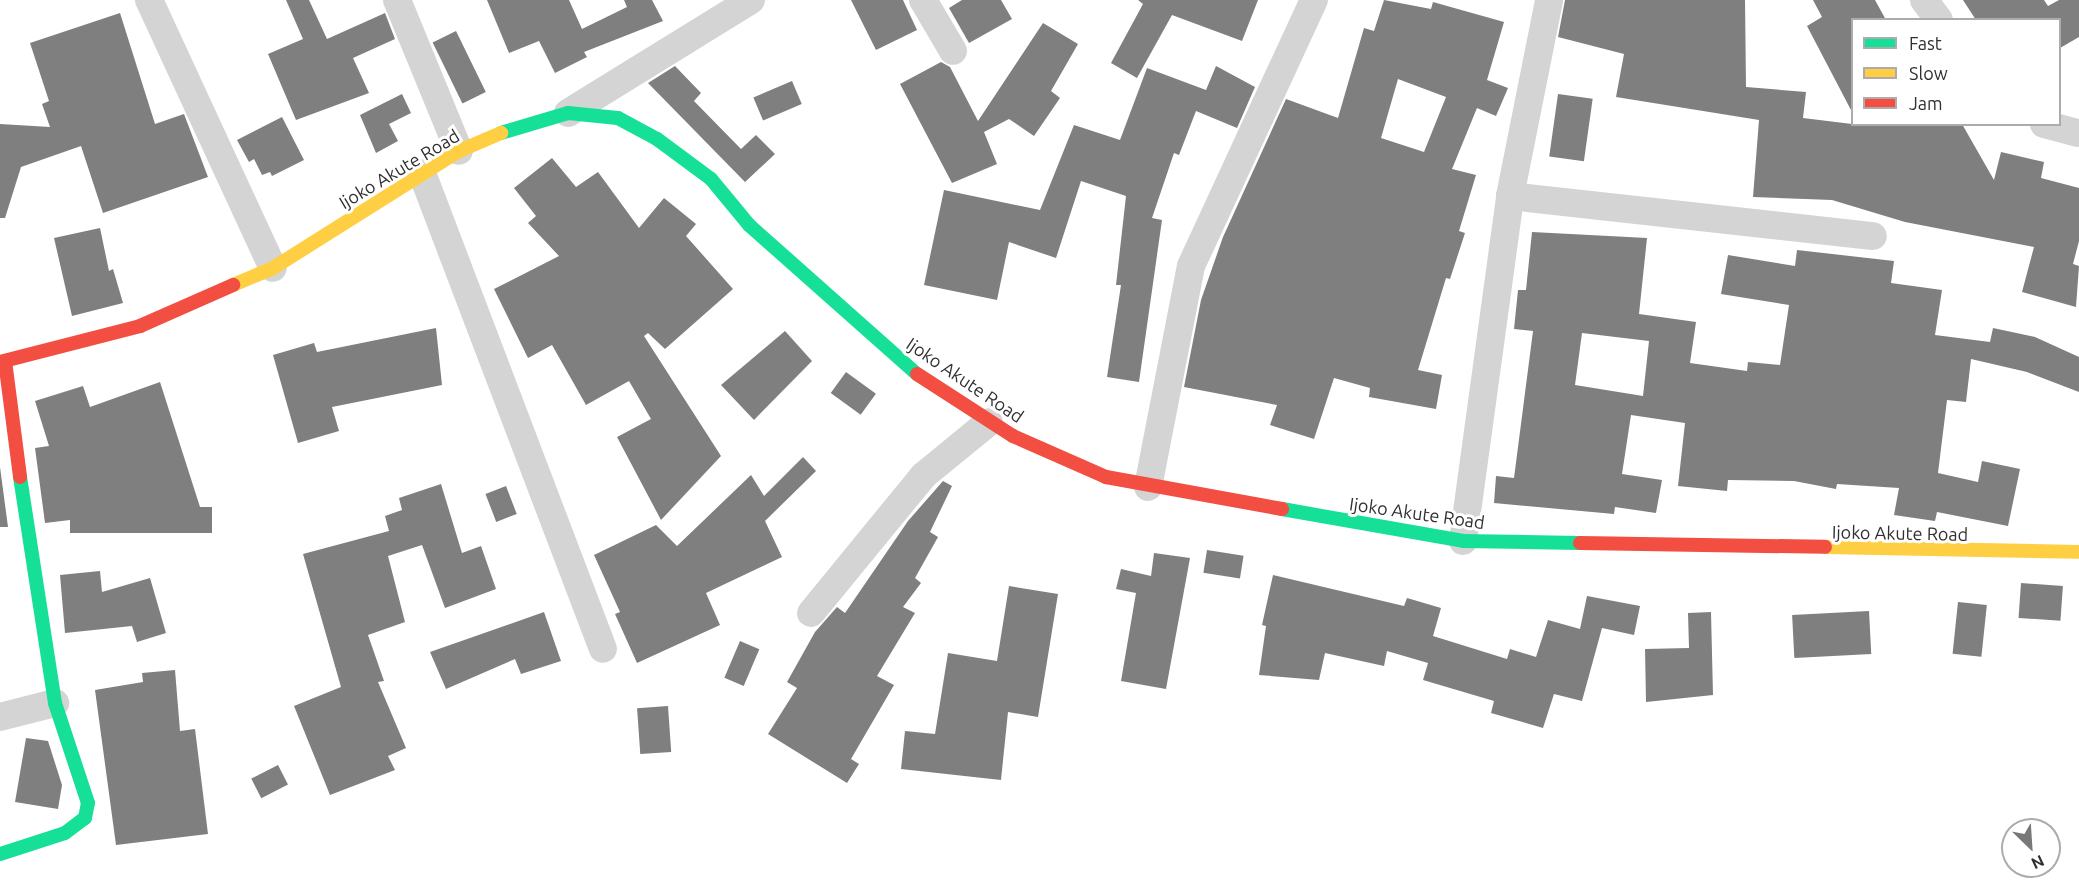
<!DOCTYPE html>
<style>
body{margin:0}
#map{position:relative;width:2079px;height:896px;overflow:hidden;background:#fff;font-family:Ubuntu,sans-serif}
div>[style]{position:absolute}
.building>*{inset:0;background:#7f7f7f;transform-origin:0 0}
.street>*{height:28px;margin:-14px;padding:0 14px;transform-origin:14px;border-radius:14px;background:#d4d4d4}
.fast>*{height:14px;margin:-7px;padding:0 7px;transform-origin:7px;border-radius:7px;background:#16e098}
.slow>*{height:14px;margin:-7px;padding:0 7px;transform-origin:7px;border-radius:7px;background:#ffcf43}
.jam>*{height:14px;margin:-7px;padding:0 7px;transform-origin:7px;border-radius:7px;background:#f24e42}
span{translate:-50% -50%;white-space:nowrap;text-align:center;line-height:1.15;-webkit-text-stroke:6px #fff;paint-order:stroke}
.street-label{font-size:18px;color:#303030}
.legend{position:absolute;left:1851px;top:18px;width:210px;height:108px;box-sizing:border-box;background:#fff;border:2px solid #acacac;margin:0;padding:8px 10px;list-style:none;font-size:18px;color:#303030}
.legend li{display:flex;align-items:center;gap:12px;height:30px}
.legend b{width:30px;border:2px solid #acacac}
.north{position:absolute;left:2001px;top:818px;width:60px;height:60px;box-sizing:border-box;background:#fff;border:2px solid #acacac;border-radius:50%;rotate:155deg;font-size:16px;font-weight:700;line-height:24px;text-align:center;color:#303030}
.north::after{content:'';display:block;margin:auto;width:21px;height:27px;background:#787878;clip-path:polygon(50% 0,100% 100%,50% 72%,0 100%)}
</style>
<div id="map">
<div class="building">
<div style="clip-path:polygon(286px 0,309px 0,327px 39px,385px 13px,395px 39px,353px 58px,369px 93px,296px 120px,268px 54px,303px 39px)"></div>
<div style="clip-path:polygon(487px 0,569px 0,582px 29px,627px 7px,624px 0,652px 0,663px 21px,584px 52px,587px 57px,555px 73px,539px 41px,509px 53px)"></div>
<div style="clip-path:polygon(851px 0,903px 0,917px 30px,876px 50px)"></div>
<div style="clip-path:polygon(962px 0,1001px 0,1012px 19px,969px 43px,949px 8px)"></div>
<div style="clip-path:polygon(1138px 0,1258px 0,1242px 41px,1172px 15px,1137px 78px,1111px 63px,1143px 4px)"></div>
<div style="clip-path:polygon(evenodd,1384px 0,1431px 9px,1433px 2px,1504px 22px,1487px 80px,1508px 88px,1496px 116px,1477px 108px,1452px 169px,1476px 175px,1459px 231px,1465px 233px,1450px 279px,1446px 278px,1418px 370px,1442px 375px,1436px 409px,1369px 397px,1370px 388px,1334px 378px,1314px 439px,1270px 425px,1277px 405px,1184px 387px,1201px 300px,1223px 237px,1286px 99px,1338px 118px,1364px 28px,1374px 31px,1384px 0,1398px 79px,1446px 97px,1424px 152px,1381px 138px,1398px 79px)"></div>
<div style="clip-path:polygon(1565px 0,1745px 0,1746px 87px,1806px 92px,1803px 118px,1852px 124px,1962px 124px,1994px 180px,2001px 152px,2044px 162px,2041px 178px,2079px 188px,2079px 241px,2073px 264px,2079px 266px,2076px 307px,2022px 292px,2034px 247px,1905px 222px,1832px 200px,1753px 197px,1759px 120px,1616px 97px,1624px 54px,1558px 37px)"></div>
<div style="clip-path:polygon(1813px 0,1875px 0,1886px 20px,1852px 20px,1852px 112px,1807px 26px,1822px 17px)"></div>
<div style="clip-path:polygon(1963px 0,2044px 0,2048px 6px,2059px 0,2079px 0,2079px 37px,2060px 48px,2060px 20px,1976px 20px)"></div>
<div style="clip-path:polygon(120px 13px,155px 124px,184px 114px,208px 177px,103px 213px,81px 146px,21px 167px,5px 218px,0 218px,0 124px,50px 127px,42px 104px,49px 101px,30px 43px)"></div>
<div style="clip-path:polygon(1043px 23px,1078px 44px,1051px 91px,1060px 98px,1034px 136px,1009px 119px,984px 132px,997px 164px,952px 183px,900px 84px,941px 62px,950px 67px,978px 121px)"></div>
<div style="left:456px;top:31px;width:68px;height:26px;rotate:64deg"></div>
<div style="clip-path:polygon(675px 66px,701px 93px,694px 101px,741px 149px,756px 135px,775px 154px,745px 182px,648px 83px)"></div>
<div style="clip-path:polygon(1216px 66px,1255px 87px,1237px 128px,1196px 111px,1179px 155px,1174px 153px,1152px 218px,1162px 220px,1139px 382px,1107px 377px,1121px 285px,1116px 285px,1126px 196px,1081px 181px,1056px 258px,1009px 242px,997px 300px,924px 285px,944px 190px,1040px 210px,1074px 125px,1120px 140px,1147px 68px,1206px 90px)"></div>
<div style="left:792px;top:81px;width:25px;height:42px;rotate:67deg"></div>
<div style="clip-path:polygon(402px 94px,411px 113px,389px 124px,398px 141px,376px 153px,360px 115px)"></div>
<div style="left:1558px;top:94px;width:35px;height:63px;rotate:8deg"></div>
<div style="clip-path:polygon(282px 117px,304px 160px,272px 176px,270px 172px,262px 175px,254px 159px,249px 162px,237px 140px)"></div>
<div style="clip-path:polygon(552px 158px,576px 187px,598px 172px,639px 228px,664px 198px,696px 224px,686px 236px,733px 289px,665px 349px,648px 333px,644px 336px,721px 456px,661px 520px,617px 437px,651px 419px,629px 381px,586px 405px,552px 345px,528px 358px,494px 289px,559px 256px,528px 223px,536px 216px,514px 188px)"></div>
<div style="clip-path:polygon(100px 228px,109px 271px,113px 269px,123px 303px,72px 316px,54px 238px)"></div>
<div style="clip-path:polygon(evenodd,1532px 232px,1647px 238px,1639px 314px,1696px 322px,1690px 363px,1747px 371px,1748px 362px,1780px 365px,1789px 305px,1721px 294px,1728px 255px,1795px 266px,1797px 250px,1894px 261px,1891px 283px,1942px 290px,1935px 335px,1990px 342px,1993px 328px,2035px 337px,2079px 357px,2079px 392px,2027px 372px,1971px 359px,1966px 402px,1947px 400px,1938px 473px,1978px 482px,1982px 461px,2020px 469px,2008px 526px,1937px 512px,1935px 521px,1894px 515px,1899px 488px,1837px 484px,1836px 489px,1794px 481px,1728px 480px,1727px 491px,1678px 486px,1685px 423px,1631px 415px,1622px 474px,1662px 480px,1656px 513px,1615px 507px,1614px 514px,1494px 503px,1496px 476px,1514px 478px,1533px 331px,1514px 329px,1518px 290px,1526px 290px,1532px 232px,1582px 333px,1649px 341px,1643px 396px,1575px 385px,1582px 333px)"></div>
<div style="clip-path:polygon(436px 328px,442px 385px,332px 407px,339px 431px,298px 443px,273px 355px,314px 343px,317px 352px)"></div>
<div style="clip-path:polygon(785px 331px,812px 361px,754px 420px,721px 385px)"></div>
<div style="left:846px;top:372px;width:37px;height:26px;rotate:36deg"></div>
<div style="clip-path:polygon(160px 382px,200px 507px,212px 507px,212px 533px,70px 533px,70px 520px,45px 523px,35px 448px,49px 446px,35px 401px,83px 386px,90px 407px)"></div>
<div style="clip-path:polygon(803px 457px,816px 471px,765px 521px,782px 557px,706px 593px,720px 625px,637px 663px,615px 614px,620px 612px,594px 555px,656px 525px,677px 546px,751px 475px,764px 496px)"></div>
<div style="clip-path:polygon(0 467px,8px 527px,0 527px)"></div>
<div style="clip-path:polygon(943px 481px,952px 486px,930px 532px,938px 537px,915px 578px,921px 583px,903px 607px,915px 613px,877px 676px,894px 685px,851px 759px,859px 764px,847px 783px,768px 734px,797px 688px,787px 682px,815px 632px,837px 607px,845px 613px,908px 521px)"></div>
<div style="clip-path:polygon(441px 484px,462px 553px,481px 546px,496px 589px,445px 608px,422px 545px,388px 556px,405px 622px,368px 635px,384px 681px,378px 682px,406px 748px,388px 756px,395px 770px,330px 795px,294px 706px,341px 687px,303px 554px,389px 531px,385px 516px,402px 510px,399px 498px)"></div>
<div style="left:506px;top:486px;width:30px;height:22px;rotate:69deg"></div>
<div style="left:1207px;top:550px;width:37px;height:23px;rotate:9deg"></div>
<div style="clip-path:polygon(1154px 553px,1190px 558px,1166px 689px,1121px 681px,1136px 593px,1116px 589px,1121px 569px,1151px 576px)"></div>
<div style="clip-path:polygon(100px 571px,102px 592px,150px 578px,166px 633px,137px 642px,132px 626px,65px 633px,60px 575px)"></div>
<div style="clip-path:polygon(1273px 575px,1404px 606px,1407px 598px,1441px 608px,1433px 636px,1507px 659px,1510px 649px,1536px 657px,1548px 620px,1580px 629px,1587px 596px,1640px 606px,1634px 635px,1602px 628px,1582px 701px,1554px 694px,1543px 728px,1491px 713px,1494px 701px,1423px 680px,1428px 663px,1387px 651px,1384px 666px,1325px 653px,1319px 680px,1259px 675px,1266px 626px,1262px 625px)"></div>
<div style="left:2021px;top:583px;width:42px;height:35px;rotate:4deg"></div>
<div style="clip-path:polygon(1009px 586px,1058px 594px,1038px 717px,1008px 712px,1001px 780px,901px 769px,905px 731px,935px 734px,948px 653px,997px 661px)"></div>
<div style="left:1958px;top:602px;width:29px;height:52px;rotate:6deg"></div>
<div style="left:1869px;top:611px;width:43px;height:77px;rotate:87deg"></div>
<div style="clip-path:polygon(544px 612px,561px 661px,521px 674px,515px 659px,446px 689px,430px 652px)"></div>
<div style="clip-path:polygon(1711px 612px,1713px 695px,1646px 702px,1645px 649px,1689px 648px,1688px 613px)"></div>
<div style="left:740px;top:641px;width:21px;height:40px;rotate:23deg"></div>
<div style="clip-path:polygon(175px 670px,180px 731px,195px 729px,208px 834px,116px 845px,95px 690px,143px 682px,142px 673px)"></div>
<div style="left:668px;top:706px;width:46px;height:31px;rotate:86deg"></div>
<div style="clip-path:polygon(26px 738px,48px 741px,62px 785px,58px 809px,15px 802px)"></div>
<div style="left:278px;top:765px;width:22px;height:30px;rotate:63deg"></div>
</div>
<div class="street">
<div style="left:149px;top:0;width:295px;rotate:65.2deg"></div>
<div style="left:397px;top:0;width:163px;rotate:67.7deg"></div>
<div style="left:923px;top:0;width:59px;rotate:59.5deg"></div>
<div style="left:1924px;top:0;width:25px;rotate:53deg"></div>
<div style="left:568px;top:113px;width:215px;rotate:-31.7deg"></div>
<div style="left:2044px;top:124px;width:34px;rotate:15deg"></div>
<div style="left:422px;top:173px;width:509px;rotate:69.18deg"></div>
<div style="left:1510px;top:196px;width:365px;rotate:6.3deg"></div>
<div style="left:1148px;top:487px;width:225px;rotate:-79deg"></div>
<div style="left:1191px;top:266px;width:293px;rotate:-65.2deg"></div>
<div style="left:1463px;top:541px;width:348px;rotate:-82.2deg"></div>
<div style="left:1510px;top:196px;width:200px;rotate:-78.7deg"></div>
<div style="left:811px;top:613px;width:177px;rotate:-50.7deg"></div>
<div style="left:923px;top:476px;width:85px;rotate:-39.3deg"></div>
<div style="left:0;top:717px;width:57px;rotate:-14.3deg"></div>
</div>
<div class="fast">
<div style="left:501px;top:133px;width:70px;rotate:-16.6deg"></div>
<div style="left:568px;top:113px;width:50px;rotate:5.7deg"></div>
<div style="left:618px;top:118px;width:44px;rotate:28.3deg"></div>
<div style="left:657px;top:139px;width:67px;rotate:36.5deg"></div>
<div style="left:711px;top:179px;width:60px;rotate:50.4deg"></div>
<div style="left:749px;top:225px;width:225px;rotate:41.6deg"></div>
<div style="left:1282px;top:509px;width:184px;rotate:10deg"></div>
<div style="left:1463px;top:541px;width:117px;rotate:1deg"></div>
<div style="left:0;top:854px;width:68px;rotate:-17.9deg"></div>
<div style="left:65px;top:833px;width:25px;rotate:-37deg"></div>
<div style="left:85px;top:818px;width:15px;rotate:-79deg"></div>
<div style="left:88px;top:803px;width:105px;rotate:-108.3deg"></div>
<div style="left:55px;top:703px;width:229px;rotate:-98.8deg"></div>
</div>
<div class="slow">
<div style="left:233px;top:285px;width:43px;rotate:-23deg"></div>
<div style="left:273px;top:268px;width:220px;rotate:-32.2deg"></div>
<div style="left:459px;top:151px;width:46px;rotate:-23.2deg"></div>
<div style="left:1825px;top:547px;width:254px;rotate:1.1deg"></div>
</div>
<div class="jam">
<div style="left:5px;top:361px;width:117px;rotate:82.6deg"></div>
<div style="left:0;top:362px;width:145px;rotate:-14.4deg"></div>
<div style="left:140px;top:326px;width:102px;rotate:-23.8deg"></div>
<div style="left:917px;top:374px;width:114px;rotate:32.9deg"></div>
<div style="left:1013px;top:436px;width:102px;rotate:23.8deg"></div>
<div style="left:1106px;top:477px;width:179px;rotate:10.3deg"></div>
<div style="left:1580px;top:543px;width:245px;rotate:0.9deg"></div>
</div>
<div class="street-label">
<span style="left:399px;top:169px;rotate:-31deg">Ijoko Akute Road</span>
<span style="left:965px;top:380px;rotate:34deg">Ijoko Akute Road</span>
<span style="left:1417px;top:513px;rotate:8deg">Ijoko Akute Road</span>
<span style="left:1900px;top:533px;rotate:1deg">Ijoko Akute Road</span>
</div>
<ul class="legend">
<li><b style="height:8px;background:#16e098"></b>Fast</li>
<li><b style="height:8px;background:#ffcf43"></b>Slow</li>
<li><b style="height:8px;background:#f24e42"></b>Jam</li>
</ul>
<div class="north">N</div>
</div>
